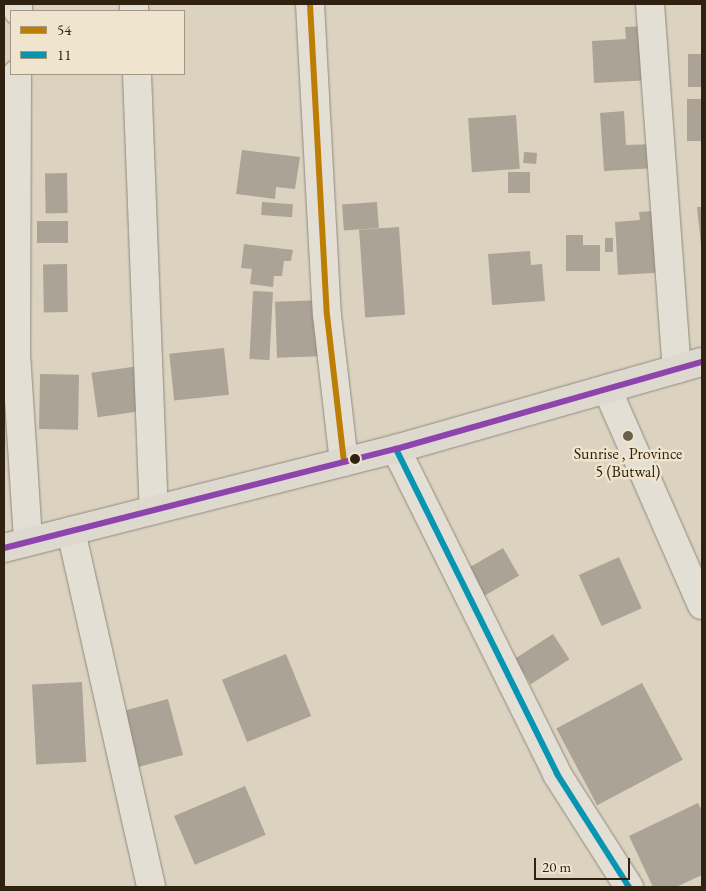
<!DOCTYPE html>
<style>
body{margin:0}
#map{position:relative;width:706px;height:891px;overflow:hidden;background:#dbd3c0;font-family:"EB Garamond",serif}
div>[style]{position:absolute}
.building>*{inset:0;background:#aaa396;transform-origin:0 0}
.roads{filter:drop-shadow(0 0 1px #90897c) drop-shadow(0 0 1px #90897c)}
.minor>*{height:28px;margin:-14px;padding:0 14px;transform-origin:14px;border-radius:14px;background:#e3dfd5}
.trunk>*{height:28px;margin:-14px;padding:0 14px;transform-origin:14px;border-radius:14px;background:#ded9ce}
.bus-1>*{height:6px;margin:-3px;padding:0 3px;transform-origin:3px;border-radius:3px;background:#bc7e05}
.bus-2>*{height:6px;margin:-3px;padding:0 3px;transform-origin:3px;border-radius:3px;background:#0795b2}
.bus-3>*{height:6px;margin:-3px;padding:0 3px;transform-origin:3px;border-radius:3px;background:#8e44ad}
.dots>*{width:14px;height:14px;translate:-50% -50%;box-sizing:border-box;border:2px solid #efe5ce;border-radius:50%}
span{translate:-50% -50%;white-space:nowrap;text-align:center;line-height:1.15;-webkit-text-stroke:5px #efe5ce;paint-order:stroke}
.poi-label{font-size:16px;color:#312110}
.frame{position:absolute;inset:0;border:5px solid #312110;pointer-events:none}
.legend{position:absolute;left:10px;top:10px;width:175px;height:65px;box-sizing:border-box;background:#efe5ce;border:1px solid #a39782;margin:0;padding:6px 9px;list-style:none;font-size:15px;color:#312110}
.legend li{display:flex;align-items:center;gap:10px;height:25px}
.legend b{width:25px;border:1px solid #a39782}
.scale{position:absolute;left:534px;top:858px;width:96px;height:22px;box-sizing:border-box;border:2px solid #312110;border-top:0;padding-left:6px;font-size:15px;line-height:18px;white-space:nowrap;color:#312110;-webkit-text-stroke:4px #efe5ce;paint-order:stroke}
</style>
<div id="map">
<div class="building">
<div style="clip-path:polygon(649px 26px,652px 80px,594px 83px,592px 41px,626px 39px,625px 27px)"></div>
<div style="left:688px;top:54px;width:14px;height:33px"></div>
<div style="left:687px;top:99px;width:15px;height:42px"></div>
<div style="clip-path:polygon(624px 111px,626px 145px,654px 144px,656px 168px,604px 171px,600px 113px)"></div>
<div style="left:516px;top:115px;width:54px;height:48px;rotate:86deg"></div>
<div style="clip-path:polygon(242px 150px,300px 157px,295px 189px,276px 187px,275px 199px,236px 194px)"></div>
<div style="left:524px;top:152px;width:13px;height:11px;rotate:4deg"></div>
<div style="left:508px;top:172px;width:22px;height:21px"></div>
<div style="left:67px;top:173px;width:40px;height:22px;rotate:89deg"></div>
<div style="left:262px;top:202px;width:31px;height:13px;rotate:4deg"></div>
<div style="left:377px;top:202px;width:26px;height:35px;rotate:86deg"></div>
<div style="clip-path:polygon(697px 207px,702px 207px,702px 245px,701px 245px)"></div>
<div style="clip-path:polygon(665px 210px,669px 272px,618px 275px,615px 222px,640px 220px,639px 212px)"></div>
<div style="left:37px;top:221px;width:31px;height:22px"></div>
<div style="left:399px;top:227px;width:88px;height:40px;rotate:86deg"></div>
<div style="clip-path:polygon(566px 235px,583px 235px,583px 245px,600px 245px,600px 271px,566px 271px)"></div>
<div style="left:605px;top:238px;width:8px;height:14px"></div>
<div style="clip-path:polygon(244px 244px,293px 250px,291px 261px,284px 261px,282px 276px,274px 276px,273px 287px,250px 284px,252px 269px,241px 268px)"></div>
<div style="clip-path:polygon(530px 251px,531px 265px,542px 264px,545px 301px,492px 305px,488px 254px)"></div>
<div style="left:67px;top:264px;width:48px;height:24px;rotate:89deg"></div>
<div style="left:253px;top:291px;width:20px;height:68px;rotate:3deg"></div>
<div style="left:323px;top:300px;width:56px;height:48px;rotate:88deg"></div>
<div style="left:224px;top:348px;width:47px;height:55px;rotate:84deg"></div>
<div style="left:139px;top:366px;width:45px;height:48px;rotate:82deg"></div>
<div style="left:40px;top:374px;width:39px;height:55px;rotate:1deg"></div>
<div style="left:503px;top:548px;width:32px;height:43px;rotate:60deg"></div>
<div style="left:619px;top:557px;width:56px;height:44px;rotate:66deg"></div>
<div style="left:553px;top:634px;width:30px;height:46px;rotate:57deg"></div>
<div style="left:286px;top:654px;width:67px;height:69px;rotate:68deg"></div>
<div style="left:82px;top:682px;width:80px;height:50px;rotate:87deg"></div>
<div style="left:642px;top:683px;width:87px;height:97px;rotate:62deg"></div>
<div style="left:168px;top:699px;width:58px;height:48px;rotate:75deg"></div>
<div style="left:245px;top:786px;width:53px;height:77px;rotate:67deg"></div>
<div style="clip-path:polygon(698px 803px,702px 811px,702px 875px,676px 887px,653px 887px,629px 836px)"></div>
</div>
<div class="roads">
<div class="minor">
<div style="left:134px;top:4px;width:7px;rotate:90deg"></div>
<div style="left:310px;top:4px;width:311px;rotate:86.9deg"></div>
<div style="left:327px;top:315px;width:148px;rotate:83.4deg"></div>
<div style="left:650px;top:4px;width:366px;rotate:85.8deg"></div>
<div style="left:18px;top:11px;width:7px;rotate:-90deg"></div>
<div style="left:17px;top:74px;width:280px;rotate:90.2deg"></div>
<div style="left:16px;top:354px;width:187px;rotate:86.3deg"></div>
<div style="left:137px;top:74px;width:436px;rotate:87.8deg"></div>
<div style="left:607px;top:389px;width:236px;rotate:66.3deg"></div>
<div style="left:396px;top:449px;width:363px;rotate:63.6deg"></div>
<div style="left:557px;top:774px;width:134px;rotate:57.5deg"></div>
<div style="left:71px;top:531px;width:365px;rotate:77.3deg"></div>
</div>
<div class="trunk">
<div style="left:4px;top:548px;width:404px;rotate:-14.2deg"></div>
<div style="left:396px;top:449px;width:318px;rotate:-15.9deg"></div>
</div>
</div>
<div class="bus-1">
<div style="left:310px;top:4px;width:311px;rotate:86.9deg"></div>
<div style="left:327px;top:315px;width:148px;rotate:83.4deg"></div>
</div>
<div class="bus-2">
<div style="left:396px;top:449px;width:363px;rotate:63.6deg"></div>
<div style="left:557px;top:774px;width:134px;rotate:57.5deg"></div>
</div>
<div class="bus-3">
<div style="left:4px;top:548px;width:404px;rotate:-14.2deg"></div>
<div style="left:396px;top:449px;width:318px;rotate:-15.9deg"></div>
</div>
<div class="dots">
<div style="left:628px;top:436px;background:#6c5f4e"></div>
<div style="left:355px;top:459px;background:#312110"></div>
</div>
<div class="poi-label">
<span style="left:628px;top:463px">Sunrise , Province<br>5 (Butwal)</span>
</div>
<div class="frame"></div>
<ul class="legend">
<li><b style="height:6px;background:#bc7e05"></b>54</li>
<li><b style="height:6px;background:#0795b2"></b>11</li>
</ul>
<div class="scale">20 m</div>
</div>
